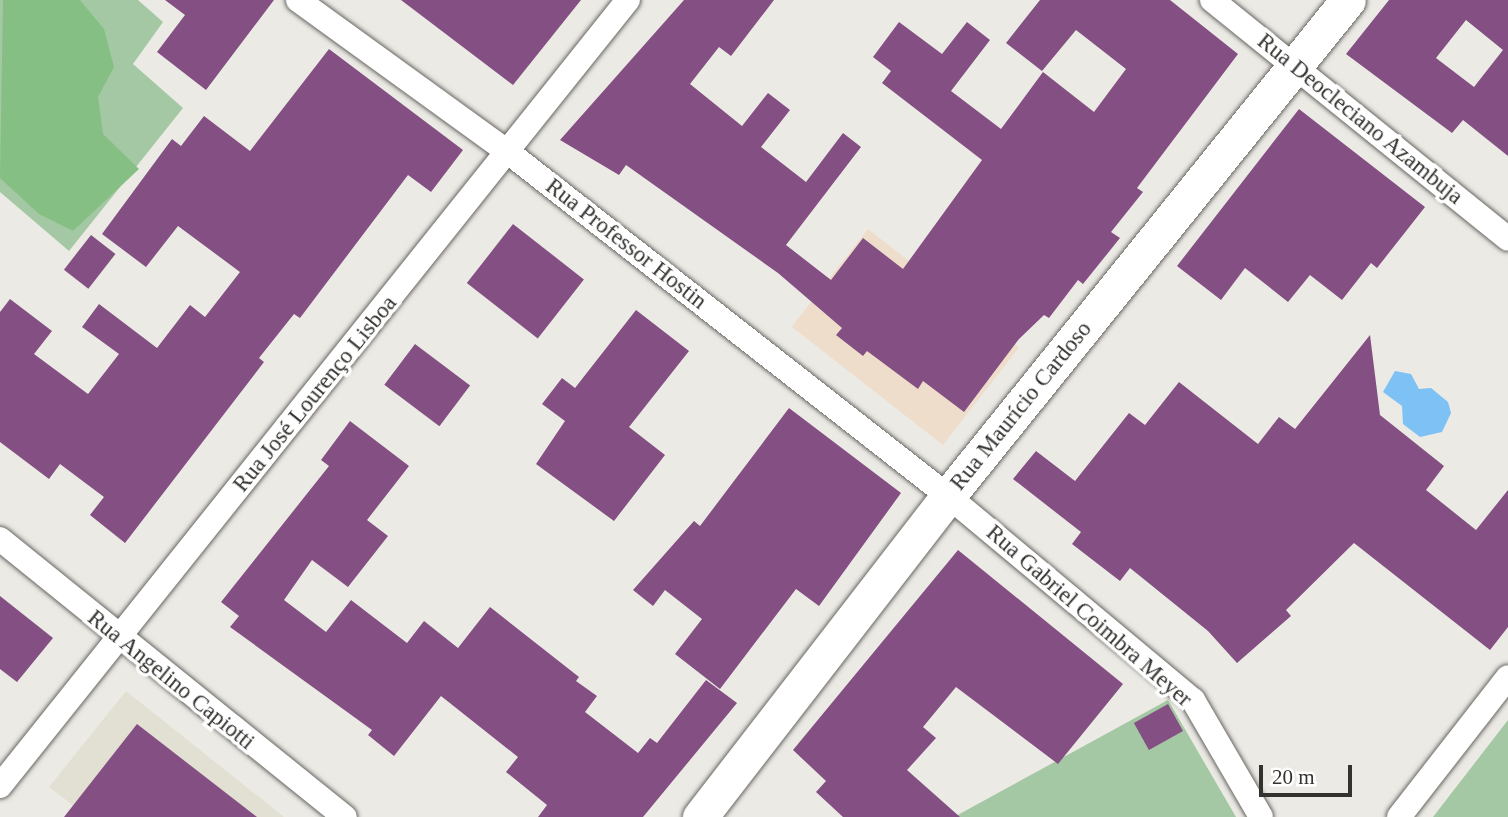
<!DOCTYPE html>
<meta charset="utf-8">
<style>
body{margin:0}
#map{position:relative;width:1508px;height:817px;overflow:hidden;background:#eceae5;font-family:"Times New Roman",serif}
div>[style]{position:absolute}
.built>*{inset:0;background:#e2dfd3}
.education>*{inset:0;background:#efddcc;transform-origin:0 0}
.green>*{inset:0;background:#a4c8a3}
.forest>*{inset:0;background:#86bf84}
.water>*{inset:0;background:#7dc1f5}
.building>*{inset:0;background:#844f82;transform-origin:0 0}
.roads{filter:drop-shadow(0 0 2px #686662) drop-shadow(0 0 2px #686662)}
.street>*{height:24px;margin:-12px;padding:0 12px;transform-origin:12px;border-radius:12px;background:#fff}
.secondary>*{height:35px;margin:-17.5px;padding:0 17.5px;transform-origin:17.5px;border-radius:17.5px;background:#fff}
span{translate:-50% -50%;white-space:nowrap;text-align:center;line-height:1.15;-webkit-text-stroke:7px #fff;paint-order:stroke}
.street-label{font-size:23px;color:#32322f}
.scale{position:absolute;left:1259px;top:765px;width:93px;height:32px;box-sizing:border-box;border:4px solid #32322f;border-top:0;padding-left:9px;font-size:21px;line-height:24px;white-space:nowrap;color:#32322f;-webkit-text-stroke:5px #fff;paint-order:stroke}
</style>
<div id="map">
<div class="built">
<div style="clip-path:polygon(126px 691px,284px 817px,88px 817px,49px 787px)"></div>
</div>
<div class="education">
<div style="left:868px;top:229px;width:192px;height:124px;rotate:38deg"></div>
</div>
<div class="green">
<div style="clip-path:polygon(0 0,138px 0,163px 22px,133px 64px,183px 108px,69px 251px,0 192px)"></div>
<div style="clip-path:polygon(1168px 700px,1236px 817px,954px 817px)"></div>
<div style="clip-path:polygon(1508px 720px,1508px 817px,1433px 817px)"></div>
</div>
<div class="forest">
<div style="clip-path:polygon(3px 0,80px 0,104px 29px,114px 67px,98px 97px,103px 134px,139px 169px,73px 231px,39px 214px,0 178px)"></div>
</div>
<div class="water">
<div style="clip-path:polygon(1395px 371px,1411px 374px,1419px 389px,1431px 388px,1448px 402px,1451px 413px,1442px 432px,1420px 437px,1403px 424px,1402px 406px,1383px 392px)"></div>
</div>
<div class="building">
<div style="clip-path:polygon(165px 0,274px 0,206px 90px,157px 52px,185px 15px)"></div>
<div style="clip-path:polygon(401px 0,581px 0,513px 85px)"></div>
<div style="clip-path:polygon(684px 0,774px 0,731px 56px,719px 47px,690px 84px,742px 126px,768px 93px,790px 110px,761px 147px,806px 182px,843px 133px,861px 147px,786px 245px,831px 280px,863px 238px,903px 269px,982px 160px,882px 83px,891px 71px,873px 57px,899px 22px,942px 54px,967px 22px,990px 40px,951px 91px,1001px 129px,1043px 72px,1094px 112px,1126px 69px,1076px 30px,1042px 71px,1006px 43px,1040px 0,1170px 0,1238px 54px,1137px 188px,1143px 192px,1111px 232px,1120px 238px,1083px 284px,1078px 280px,1049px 318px,1044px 315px,1019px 339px,964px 412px,923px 381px,918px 389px,867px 351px,863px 356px,836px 335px,842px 328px,778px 273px,626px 165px,619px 175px,560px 140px)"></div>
<div style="clip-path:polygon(evenodd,1389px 0,1508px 0,1508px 156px,1463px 120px,1452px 133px,1346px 54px,1389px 0,1466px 20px,1503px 50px,1474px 87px,1436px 58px,1466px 20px)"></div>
<div style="clip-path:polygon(329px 49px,463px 150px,431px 192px,408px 175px,300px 318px,294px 314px,259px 358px,264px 362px,125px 543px,90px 515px,104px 497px,60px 464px,49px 479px,0 442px,0 312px,10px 299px,52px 331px,34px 354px,88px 394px,119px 354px,82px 327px,99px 304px,157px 348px,190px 305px,205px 317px,240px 272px,178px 226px,146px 267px,102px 234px,172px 139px,181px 146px,204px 116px,250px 151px)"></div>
<div style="clip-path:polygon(1299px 109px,1425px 207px,1377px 268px,1371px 263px,1342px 300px,1310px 275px,1288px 302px,1245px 268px,1221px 300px,1177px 266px)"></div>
<div style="left:513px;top:224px;width:90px;height:75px;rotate:38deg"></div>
<div style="left:91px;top:235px;width:31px;height:44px;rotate:38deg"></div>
<div style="clip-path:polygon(636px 310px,689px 351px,629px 427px,665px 455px,614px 521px,536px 464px,565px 421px,542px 404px,562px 378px,575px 388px)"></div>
<div style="clip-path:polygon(1370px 335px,1380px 415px,1444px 466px,1426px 490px,1476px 530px,1508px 490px,1508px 627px,1490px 650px,1354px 543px,1286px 610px,1291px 616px,1237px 663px,1208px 631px,1130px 568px,1120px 581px,1072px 544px,1081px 532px,1013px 479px,1036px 451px,1075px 481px,1129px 413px,1145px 425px,1179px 382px,1258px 444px,1279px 417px,1295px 429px)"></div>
<div style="left:415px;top:344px;width:69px;height:51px;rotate:37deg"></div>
<div style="clip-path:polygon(789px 408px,901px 493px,819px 606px,796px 589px,720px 689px,675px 654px,702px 619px,665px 590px,653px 606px,633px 590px,694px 521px,700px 526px)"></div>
<div style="clip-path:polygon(350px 421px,409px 466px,367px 520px,388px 536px,348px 587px,312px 560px,284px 600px,326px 632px,351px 600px,407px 643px,424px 621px,458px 648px,490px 607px,579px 677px,576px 681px,597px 696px,585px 712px,638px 753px,650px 738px,657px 743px,706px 680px,737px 703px,643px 817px,538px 817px,547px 805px,506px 772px,518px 757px,441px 696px,394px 756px,368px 735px,372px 730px,230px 627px,239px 616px,221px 602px,329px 466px,321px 460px)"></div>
<div style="clip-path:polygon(958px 550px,1123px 684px,1058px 764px,956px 687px,923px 727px,936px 738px,907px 770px,960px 817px,843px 817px,816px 792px,826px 781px,793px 750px)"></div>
<div style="clip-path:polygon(0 596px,53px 638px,17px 682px,0 669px)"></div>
<div style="left:1168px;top:704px;width:31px;height:39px;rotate:61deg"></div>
<div style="clip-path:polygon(137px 724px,257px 817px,64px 817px)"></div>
</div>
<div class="roads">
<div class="street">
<div style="left:298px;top:0;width:259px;rotate:35.9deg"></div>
<div style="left:508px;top:152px;width:559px;rotate:38.02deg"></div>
<div style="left:948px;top:496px;width:319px;rotate:39.8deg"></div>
<div style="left:1193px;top:700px;width:135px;rotate:59.8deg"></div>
<div style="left:1212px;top:0;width:380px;rotate:38.9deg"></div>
<div style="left:0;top:539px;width:443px;rotate:38.9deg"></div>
<div style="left:0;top:786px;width:1006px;rotate:-51.38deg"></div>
<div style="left:1399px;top:817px;width:177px;rotate:-52.1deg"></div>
</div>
<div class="secondary">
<div style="left:700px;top:817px;width:406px;rotate:-52.3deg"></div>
<div style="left:948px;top:496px;width:637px;rotate:-51.12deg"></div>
</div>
</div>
<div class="street-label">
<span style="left:1360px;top:119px;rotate:39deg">Rua Deocleciano Azambuja</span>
<span style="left:626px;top:244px;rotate:38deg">Rua Professor Hostin</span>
<span style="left:315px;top:394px;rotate:-51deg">Rua José Lourenço Lisboa</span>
<span style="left:1021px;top:406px;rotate:-51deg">Rua Maurício Cardoso</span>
<span style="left:1089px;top:616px;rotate:41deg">Rua Gabriel Coimbra Meyer</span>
<span style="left:171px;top:680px;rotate:39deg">Rua Angelino Capiotti</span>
</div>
<div class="scale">20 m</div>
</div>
